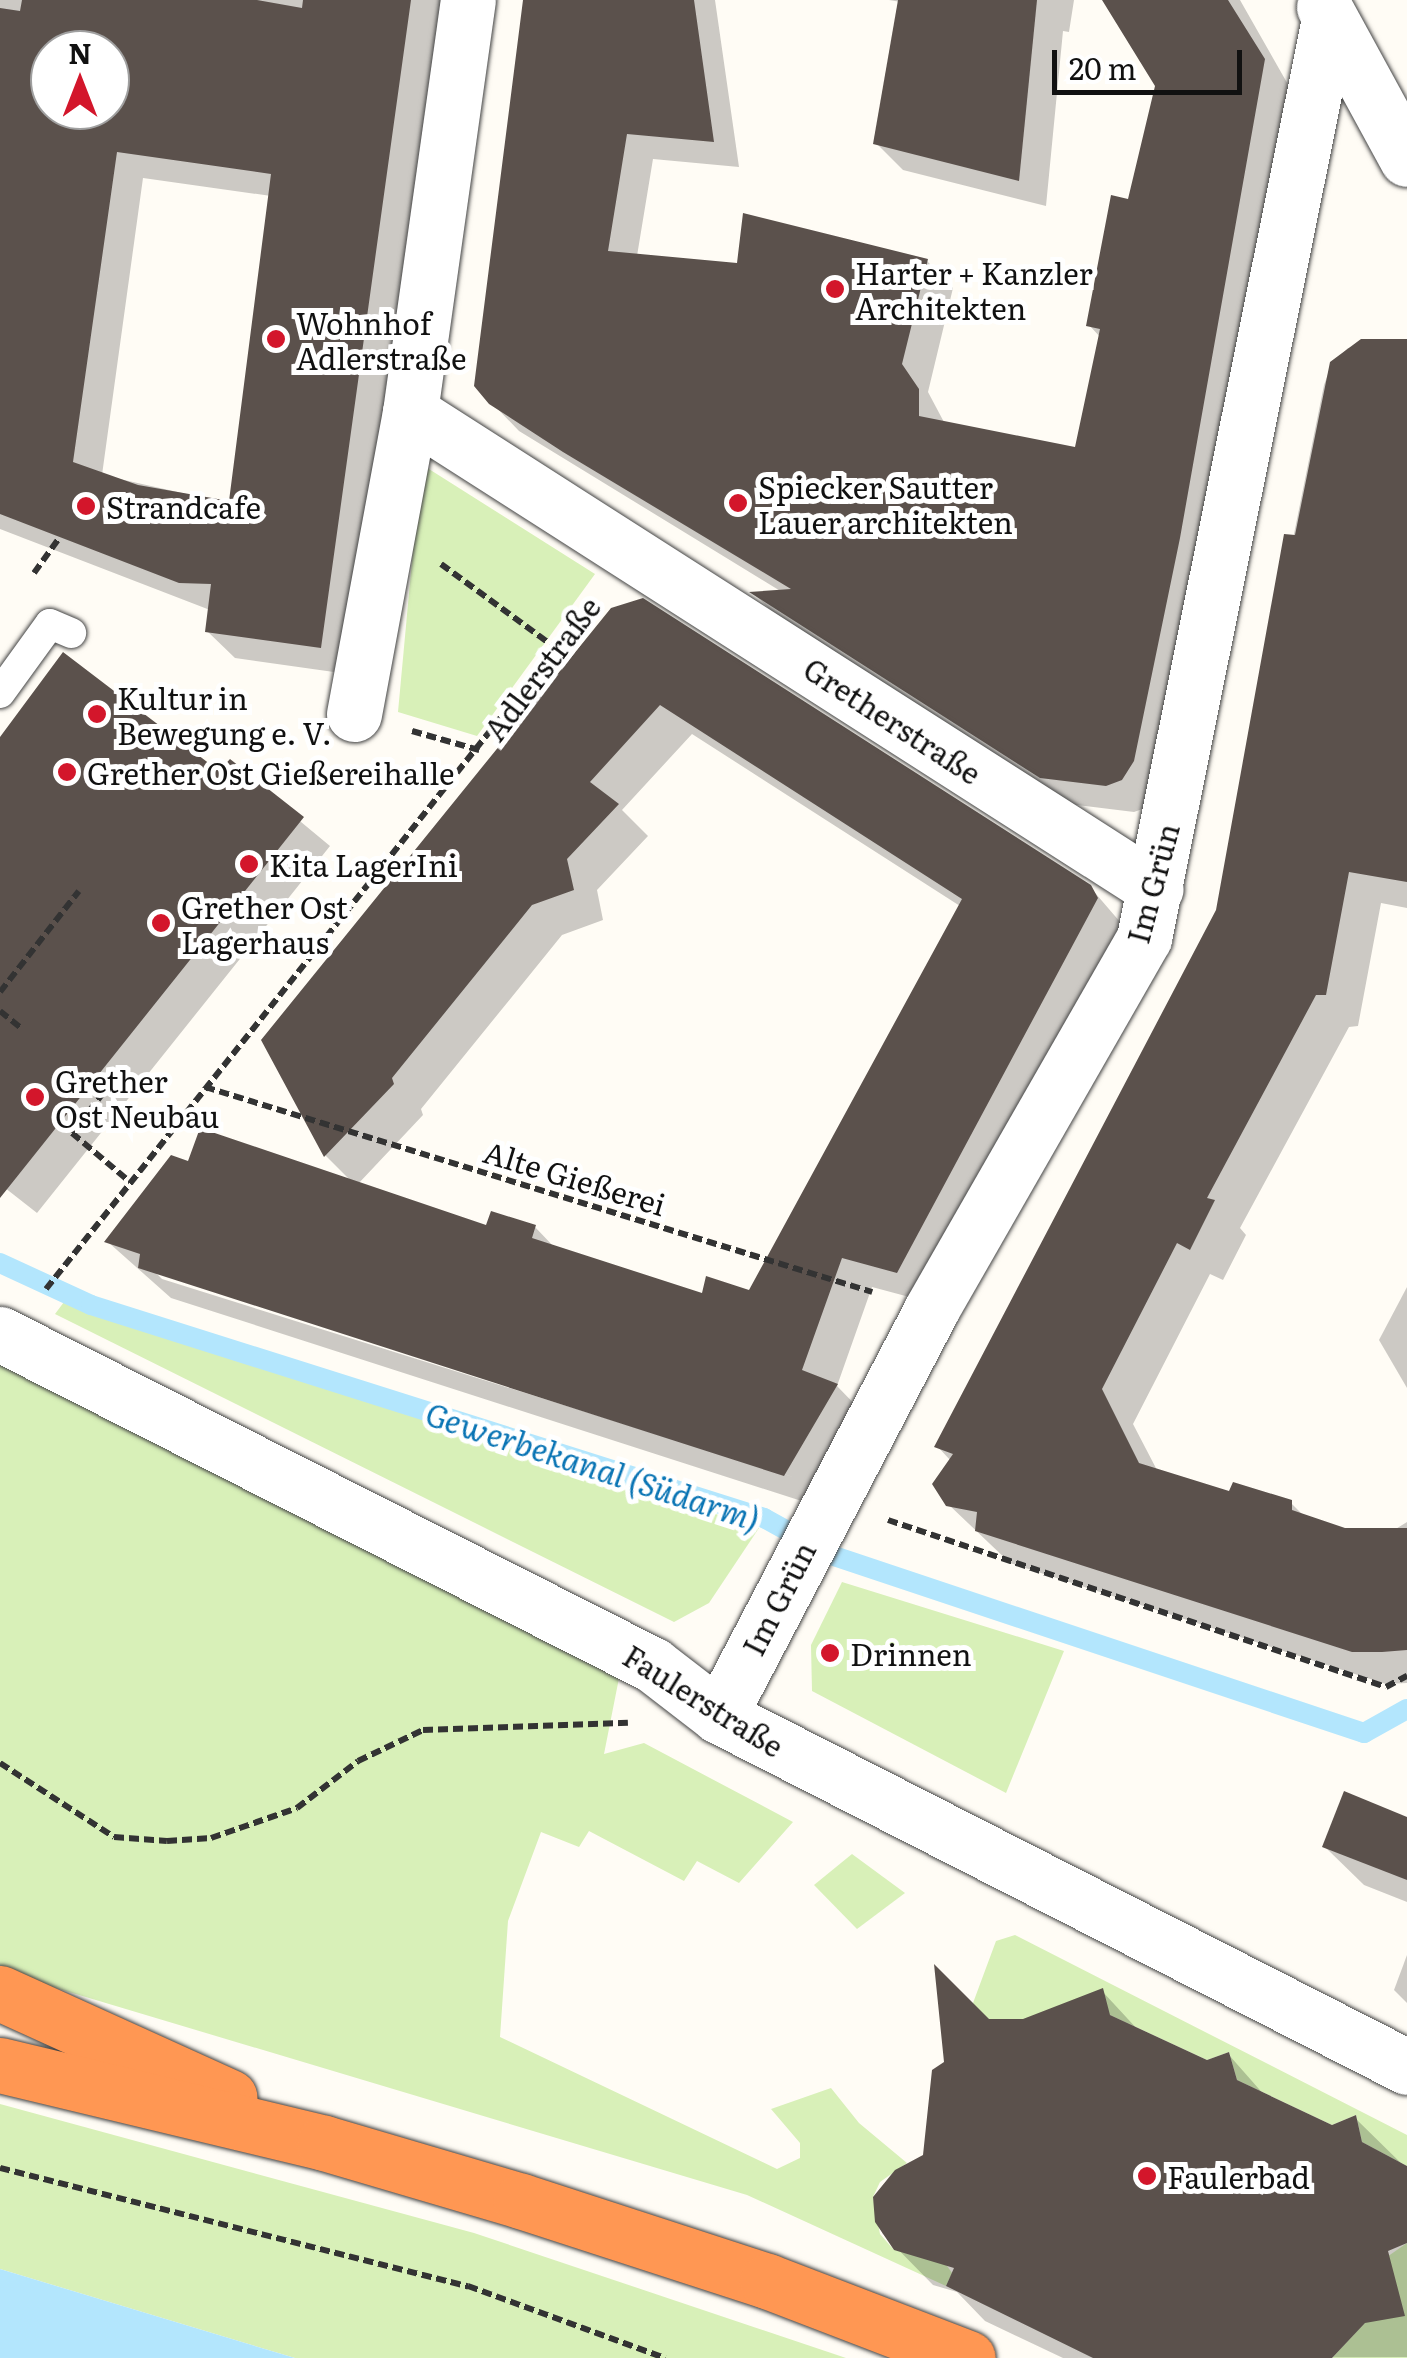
<!DOCTYPE html>
<meta charset="utf-8">
<style>
body{margin:0}
#map{position:relative;width:1407px;height:2358px;overflow:hidden;background:#fffcf5;font-family:Literata,serif}
div>[style]{position:absolute}
.green>*{inset:0;background:#d8f0b8}
.water>*{inset:0;background:#b3e6fd}
.shadow>*{inset:0;background:#0003}
.stream>*{height:20px;margin:-10px;padding:0 10px;transform-origin:10px;border-radius:10px;background:#b3e6fd}
.building>*{inset:0;background:#5b514c}
.path>*{height:6px;margin-top:-3px;transform-origin:0;background:repeating-linear-gradient(90deg,#333 0 10px,transparent 0 15px)}
.roads{filter:drop-shadow(0 0 2px #444) drop-shadow(0 0 2px #444)}
.lane>*{height:30px;margin:-15px;padding:0 15px;transform-origin:15px;border-radius:15px;background:#fff}
.street>*{height:55px;margin:-27.5px;padding:0 27.5px;transform-origin:27.5px;border-radius:27.5px;background:#fff}
.highway>*{height:55px;margin:-27.5px;padding:0 27.5px;transform-origin:27.5px;border-radius:27.5px;background:#ff9753}
.dots>*{width:28px;height:28px;translate:-50% -50%;box-sizing:border-box;border:5px solid #fff;border-radius:50%}
span{translate:-50% -50%;white-space:nowrap;text-align:center;line-height:1.15;-webkit-text-stroke:10px #fff;paint-order:stroke}
.poi-label{font-size:30px;color:#111}
.left{translate:0 -50%;text-align:left}
.street-label{font-size:30px;color:#111}
.water-label{font-size:32px;color:#0974b4;font-style:italic}
.north{position:absolute;left:30px;top:30px;width:100px;height:100px;box-sizing:border-box;background:#fff;border:2px solid #a0a0a0;border-radius:50%;rotate:0deg;font-size:28px;font-weight:700;line-height:40px;text-align:center;color:#111}
.north::after{content:'';display:block;margin:auto;width:35px;height:45px;background:#d3162b;clip-path:polygon(50% 0,100% 100%,50% 72%,0 100%)}
.scale{position:absolute;left:1052px;top:50px;width:190px;height:45px;box-sizing:border-box;border:5px solid #111;border-top:0;padding-left:12px;font-size:30px;line-height:35px;white-space:nowrap;color:#111;-webkit-text-stroke:8px #fff;paint-order:stroke}
</style>
<div id="map">
<div class="green">
<div style="clip-path:polygon(421px 464px,595px 574px,477px 736px,398px 712px)"></div>
<div style="clip-path:polygon(64px 1302px,759px 1528px,709px 1603px,674px 1622px,55px 1314px)"></div>
<div style="clip-path:polygon(0 1365px,620px 1673px,604px 1754px,644px 1743px,793px 1822px,739px 1883px,697px 1861px,684px 1881px,589px 1831px,579px 1847px,541px 1832px,508px 1921px,500px 2037px,777px 2169px,800px 2158px,800px 2143px,771px 2109px,831px 2088px,859px 2123px,907px 2163px,880px 2182px,873px 2197px,880px 2234px,894px 2250px,938px 2253px,952px 2273px,946px 2286px,747px 2195px,29px 1980px,0 1965px)"></div>
<div style="clip-path:polygon(842px 1582px,1064px 1651px,1006px 1793px,812px 1691px,811px 1645px)"></div>
<div style="clip-path:polygon(852px 1854px,905px 1893px,857px 1929px,814px 1885px)"></div>
<div style="clip-path:polygon(1015px 1935px,1407px 2135px,1407px 2166px,1362px 2142px,1356px 2115px,1332px 2125px,1237px 2080px,1229px 2052px,1207px 2060px,1110px 2015px,989px 2035px,973px 2003px,996px 1941px)"></div>
<div style="clip-path:polygon(0 2104px,474px 2233px,846px 2358px,295px 2358px,0 2269px)"></div>
<div style="clip-path:polygon(1407px 2243px,1407px 2358px,1332px 2358px,1374px 2313px,1400px 2310px,1384px 2259px)"></div>
</div>
<div class="water">
<div style="clip-path:polygon(0 2269px,295px 2358px,0 2358px)"></div>
</div>
<div class="shadow">
<div style="clip-path:polygon(evenodd,0 0,441px 0,348px 674px,235px 658px,207px 631px,210px 610px,0 529px,0 0,50px 50px,110px 50px,110px 110px,50px 110px,50px 50px,0 0,143px 178px,271px 196px,231px 504px,102px 475px,143px 178px)"></div>
<div style="clip-path:polygon(526px 0,715px 0,739px 167px,653px 159px,637px 256px,739px 266px,927px 261px,953px 288px,928px 392px,945px 424px,1077px 450px,1101px 338px,1089px 325px,1130px 202px,1157px 85px,1103px 0,1240px 0,1290px 88px,1148px 807px,1134px 812px,1069px 804px,779px 618px,754px 594px,782px 592px,519px 431px,491px 402px)"></div>
<div style="clip-path:polygon(889px 0,1074px 0,1069px 32px,1063px 31px,1046px 206px,903px 170px,876px 143px,901px 2px)"></div>
<div style="clip-path:polygon(1390px 340px,1407px 348px,1407px 908px,1381px 903px,1358px 1026px,1349px 1027px,1240px 1228px,1246px 1235px,1223px 1280px,1210px 1274px,1133px 1424px,1158px 1472px,1230px 1494px,1291px 1503px,1305px 1517px,1345px 1530px,1394px 1530px,1407px 1522px,1407px 1683px,1386px 1684px,1010px 1563px,948px 1504px,951px 1461px,937px 1446px,1218px 911px,1324px 385px,1332px 363px,1348px 348px)"></div>
<div style="clip-path:polygon(evenodd,612px 610px,1090px 887px,1127px 930px,928px 1302px,872px 1287px,837px 1386px,867px 1417px,814px 1505px,171px 1298px,108px 1242px,190px 1164px,353px 1183px,326px 1156px,264px 1040px,612px 610px,692px 734px,960px 906px,750px 1293px,703px 1296px,556px 1249px,535px 1227px,488px 1228px,358px 1184px,423px 1115px,421px 1109px,562px 935px,603px 920px,597px 890px,648px 836px,622px 810px,692px 734px,612px 610px,154px 1271px,796px 1478px,162px 1279px,154px 1271px)"></div>
<div style="clip-path:polygon(0 741px,220px 775px,230px 763px,330px 846px,37px 1213px,0 1184px)"></div>
<div style="clip-path:polygon(1407px 1287px,1407px 1388px,1379px 1340px)"></div>
<div style="clip-path:polygon(1407px 1820px,1407px 1902px,1364px 1885px,1325px 1847px)"></div>
<div style="clip-path:polygon(1407px 1955px,1407px 2003px,1394px 1990px)"></div>
<div style="clip-path:polygon(1102px 1991px,1139px 2031px,1207px 2063px,1229px 2055px,1266px 2097px,1332px 2128px,1355px 2118px,1407px 2169px,1407px 2357px,1063px 2358px,985px 2321px,957px 2292px,933px 2285px,882px 2233px,875px 2198px,925px 2157px,988px 2022px,1024px 2022px)"></div>
</div>
<div class="stream">
<div style="left:0;top:1263px;width:100px;rotate:24.8deg"></div>
<div style="left:91px;top:1305px;width:706px;rotate:17.56deg"></div>
<div style="left:764px;top:1518px;width:77px;rotate:28.9deg"></div>
<div style="left:831px;top:1555px;width:562px;rotate:18.47deg"></div>
<div style="left:1364px;top:1733px;width:49px;rotate:-29.2deg"></div>
</div>
<div class="building">
<div style="clip-path:polygon(evenodd,22px 0,257px 0,302px 8px,303px 0,411px 0,321px 648px,205px 632px,211px 584px,179px 583px,0 514px,0 8px,20px 11px,22px 0,50px 50px,110px 50px,110px 110px,50px 110px,50px 50px,22px 0,117px 152px,271px 174px,229px 501px,138px 485px,73px 462px,117px 152px)"></div>
<div style="clip-path:polygon(523px 0,694px 0,714px 142px,627px 134px,608px 251px,737px 263px,743px 213px,928px 259px,902px 364px,919px 389px,919px 416px,1075px 447px,1100px 329px,1086px 326px,1111px 195px,1128px 199px,1155px 86px,1102px 0,1228px 0,1265px 59px,1180px 538px,1134px 761px,1122px 780px,1106px 786px,1040px 778px,749px 592px,791px 589px,563px 452px,489px 404px,474px 386px)"></div>
<div style="clip-path:polygon(898px 0,1037px 0,1019px 181px,873px 144px)"></div>
<div style="clip-path:polygon(1361px 339px,1407px 339px,1407px 882px,1349px 872px,1326px 995px,1316px 995px,1207px 1198px,1215px 1200px,1190px 1250px,1177px 1243px,1102px 1389px,1139px 1463px,1229px 1491px,1233px 1482px,1292px 1500px,1292px 1510px,1345px 1528px,1407px 1528px,1407px 1650px,1382px 1652px,1352px 1652px,975px 1531px,977px 1512px,946px 1506px,932px 1484px,953px 1454px,934px 1447px,1216px 910px,1284px 534px,1295px 535px,1330px 362px)"></div>
<div style="clip-path:polygon(643px 598px,1091px 885px,1098px 898px,897px 1273px,842px 1258px,802px 1370px,838px 1384px,784px 1476px,138px 1268px,140px 1254px,104px 1242px,171px 1155px,188px 1161px,200px 1128px,486px 1225px,491px 1211px,536px 1225px,532px 1238px,702px 1293px,706px 1276px,749px 1290px,962px 899px,660px 705px,590px 782px,619px 804px,567px 859px,574px 890px,532px 905px,392px 1078px,394px 1084px,324px 1157px,261px 1040px,611px 608px)"></div>
<div style="clip-path:polygon(63px 652px,219px 771px,230px 759px,304px 817px,0 1198px,0 737px)"></div>
<div style="clip-path:polygon(1344px 1791px,1407px 1817px,1407px 1880px,1322px 1847px)"></div>
<div style="clip-path:polygon(934px 1964px,989px 2019px,1023px 2019px,1103px 1988px,1110px 2015px,1207px 2060px,1229px 2052px,1237px 2080px,1332px 2125px,1356px 2115px,1362px 2142px,1407px 2166px,1407px 2243px,1388px 2251px,1405px 2316px,1365px 2323px,1332px 2358px,1093px 2358px,946px 2286px,954px 2268px,894px 2250px,875px 2222px,873px 2197px,895px 2170px,923px 2155px,932px 2070px,944px 2062px)"></div>
</div>
<div class="path">
<div style="left:441px;top:564px;width:144px;rotate:36.2deg"></div>
<div style="left:34px;top:573px;width:44px;rotate:-54.2deg"></div>
<div style="left:412px;top:731px;width:70px;rotate:15.8deg"></div>
<div style="left:0;top:992px;width:128px;rotate:-52deg"></div>
<div style="left:0;top:1011px;width:27px;rotate:39deg"></div>
<div style="left:84px;top:1078px;width:24px;rotate:35deg"></div>
<div style="left:104px;top:1092px;width:52px;rotate:128deg"></div>
<div style="left:72px;top:1133px;width:76px;rotate:40.2deg"></div>
<div style="left:205px;top:1087px;width:698px;rotate:17.08deg"></div>
<div style="left:46px;top:1289px;width:882px;rotate:-51.49deg"></div>
<div style="left:888px;top:1520px;width:525px;rotate:18.54deg"></div>
<div style="left:1386px;top:1687px;width:24px;rotate:-28deg"></div>
<div style="left:0;top:1763px;width:136px;rotate:33deg"></div>
<div style="left:114px;top:1837px;width:53px;rotate:4.3deg"></div>
<div style="left:167px;top:1841px;width:44px;rotate:-3.9deg"></div>
<div style="left:211px;top:1838px;width:91px;rotate:-19.2deg"></div>
<div style="left:297px;top:1808px;width:77px;rotate:-37.6deg"></div>
<div style="left:358px;top:1761px;width:72px;rotate:-25.5deg"></div>
<div style="left:423px;top:1730px;width:205px;rotate:-2deg"></div>
<div style="left:0;top:2168px;width:483px;rotate:14.2deg"></div>
<div style="left:468px;top:2286px;width:210px;rotate:20.1deg"></div>
</div>
<div class="roads">
<div class="lane">
<div style="left:0;top:693px;width:85px;rotate:-54.1deg"></div>
<div style="left:50px;top:624px;width:23px;rotate:23deg"></div>
</div>
<div class="street">
<div style="left:1324px;top:7px;width:173px;rotate:61.4deg"></div>
<div style="left:410px;top:412px;width:885px;rotate:32.6deg"></div>
<div style="left:354px;top:714px;width:307px;rotate:-79.5deg"></div>
<div style="left:410px;top:412px;width:416px;rotate:-82deg"></div>
<div style="left:0;top:1334px;width:732px;rotate:26.88deg"></div>
<div style="left:653px;top:1665px;width:83px;rotate:37.7deg"></div>
<div style="left:719px;top:1716px;width:772px;rotate:27.03deg"></div>
<div style="left:719px;top:1716px;width:458px;rotate:-62.4deg"></div>
<div style="left:931px;top:1310px;width:429px;rotate:-60.2deg"></div>
<div style="left:1144px;top:938px;width:937px;rotate:-78.62deg"></div>
</div>
<div class="highway">
<div style="left:0;top:1993px;width:252px;rotate:24.4deg"></div>
<div style="left:0;top:2065px;width:333px;rotate:13.5deg"></div>
<div style="left:324px;top:2143px;width:205px;rotate:16.4deg"></div>
<div style="left:521px;top:2201px;width:259px;rotate:18deg"></div>
<div style="left:767px;top:2281px;width:215px;rotate:21deg"></div>
</div>
</div>
<div class="dots">
<div style="left:835px;top:289px;background:#d3162b"></div>
<div style="left:276px;top:339px;background:#d3162b"></div>
<div style="left:738px;top:503px;background:#d3162b"></div>
<div style="left:86px;top:506px;background:#d3162b"></div>
<div style="left:97px;top:714px;background:#d3162b"></div>
<div style="left:67px;top:772px;background:#d3162b"></div>
<div style="left:249px;top:864px;background:#d3162b"></div>
<div style="left:161px;top:923px;background:#d3162b"></div>
<div style="left:35px;top:1097px;background:#d3162b"></div>
<div style="left:830px;top:1653px;background:#d3162b"></div>
<div style="left:1147px;top:2176px;background:#d3162b"></div>
</div>
<div class="poi-label">
<span class="left" style="left:855px;top:289px">Harter + Kanzler<br>Architekten</span>
<span class="left" style="left:296px;top:339px">Wohnhof<br>Adlerstraße</span>
<span class="left" style="left:758px;top:503px">Spiecker Sautter<br>Lauer architekten</span>
<span class="left" style="left:106px;top:506px">Strandcafe</span>
<span class="left" style="left:117px;top:714px">Kultur in<br>Bewegung e. V.</span>
<span class="left" style="left:87px;top:772px">Grether Ost Gießereihalle</span>
<span class="left" style="left:269px;top:864px">Kita LagerIni</span>
<span class="left" style="left:181px;top:923px">Grether Ost<br>Lagerhaus</span>
<span class="left" style="left:55px;top:1097px">Grether<br>Ost Neubau</span>
<span class="left" style="left:850px;top:1653px">Drinnen</span>
<span class="left" style="left:1167px;top:2176px">Faulerbad</span>
</div>
<div class="street-label">
<span style="left:541px;top:668px;rotate:-53deg">Adlerstraße</span>
<span style="left:893px;top:720px;rotate:33deg">Gretherstraße</span>
<span style="left:1152px;top:883px;rotate:-75deg">Im Grün</span>
<span style="left:575px;top:1177px;rotate:17deg">Alte Gießerei</span>
<span style="left:778px;top:1598px;rotate:-63deg">Im Grün</span>
<span style="left:704px;top:1700px;rotate:32deg">Faulerstraße</span>
</div>
<div class="water-label">
<span style="left:593px;top:1465px;rotate:18deg">Gewerbekanal (Südarm)</span>
</div>
<div class="north">N</div>
<div class="scale">20 m</div>
</div>
